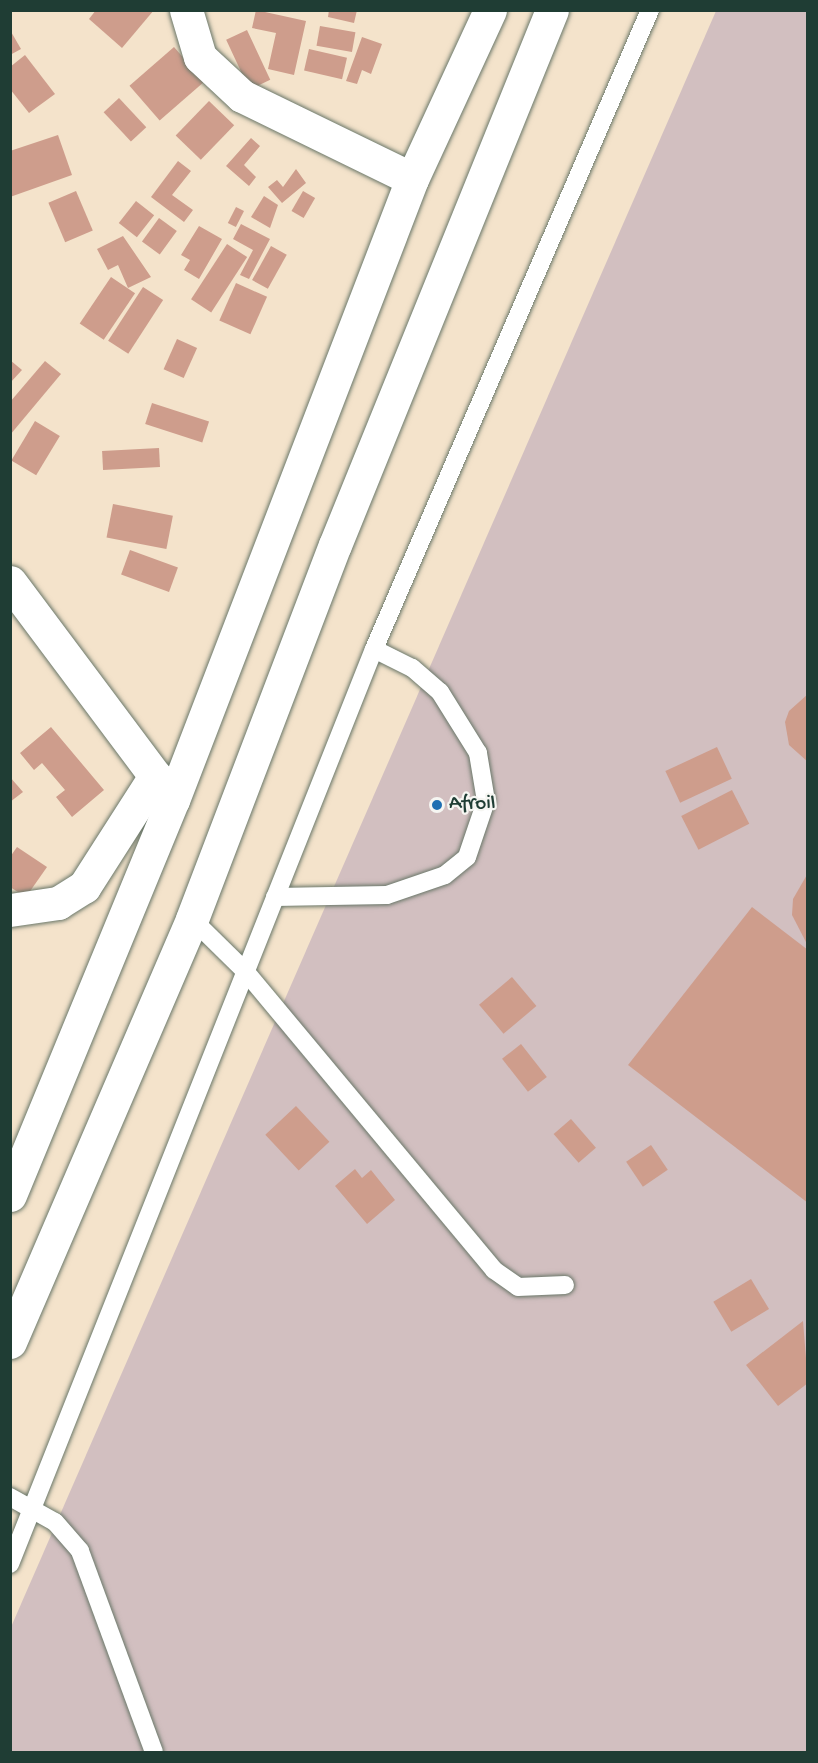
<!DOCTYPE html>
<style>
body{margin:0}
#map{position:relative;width:818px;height:1763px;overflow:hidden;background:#f4e3cb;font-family:"Gochi Hand",sans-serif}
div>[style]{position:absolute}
.industrial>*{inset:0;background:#d2bfc0}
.building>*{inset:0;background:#ce9d8c;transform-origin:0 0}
.roads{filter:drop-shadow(0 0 2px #6a7769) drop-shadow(0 0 2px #6a7769)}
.lane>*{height:18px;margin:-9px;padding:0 9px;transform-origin:9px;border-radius:9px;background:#fff}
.street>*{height:33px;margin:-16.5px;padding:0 16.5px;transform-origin:16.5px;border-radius:16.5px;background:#fff}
.secondary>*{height:33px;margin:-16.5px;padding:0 16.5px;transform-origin:16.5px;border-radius:16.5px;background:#fff}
.primary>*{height:33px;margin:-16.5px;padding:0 16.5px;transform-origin:16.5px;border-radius:16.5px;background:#fff}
.dots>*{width:16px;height:16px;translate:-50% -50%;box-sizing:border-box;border:3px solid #f6f6f2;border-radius:50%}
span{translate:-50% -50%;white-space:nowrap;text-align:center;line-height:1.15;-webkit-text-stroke:4.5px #f6f6f2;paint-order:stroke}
.poi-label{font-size:21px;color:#1f3d34}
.left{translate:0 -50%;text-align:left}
.frame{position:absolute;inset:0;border:12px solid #1f3d34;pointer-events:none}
</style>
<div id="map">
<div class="industrial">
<div style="clip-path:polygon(716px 11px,807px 11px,807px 1752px,11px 1752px,11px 1627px)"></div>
</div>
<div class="building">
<div style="clip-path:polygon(96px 10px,154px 10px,122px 48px,89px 19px)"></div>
<div style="clip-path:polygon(256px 10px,306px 21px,294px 75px,268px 69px,276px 33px,252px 28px)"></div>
<div style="clip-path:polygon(329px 10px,357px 10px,354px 23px,328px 17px)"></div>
<div style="left:320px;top:26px;width:36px;height:20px;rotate:10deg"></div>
<div style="clip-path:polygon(10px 30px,21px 49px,10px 55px)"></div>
<div style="left:247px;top:30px;width:55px;height:23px;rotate:65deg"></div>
<div style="clip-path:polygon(362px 37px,382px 44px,371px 74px,362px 70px,357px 84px,346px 81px)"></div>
<div style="left:174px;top:47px;width:46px;height:59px;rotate:49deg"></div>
<div style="left:309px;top:49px;width:39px;height:22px;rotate:13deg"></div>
<div style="clip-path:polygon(25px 55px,55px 94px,29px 113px,10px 89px,10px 67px)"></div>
<div style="left:119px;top:98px;width:40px;height:21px;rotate:47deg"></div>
<div style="left:209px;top:101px;width:35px;height:48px;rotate:44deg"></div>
<div style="clip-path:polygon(58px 135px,72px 175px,10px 197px,10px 151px)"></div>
<div style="clip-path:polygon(251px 138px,260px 146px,244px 165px,256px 177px,249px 186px,226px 166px)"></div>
<div style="clip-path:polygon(178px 161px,191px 171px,172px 195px,193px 210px,184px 222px,151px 197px)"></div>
<div style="clip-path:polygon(296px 169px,306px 183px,282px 203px,268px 187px,277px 180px,283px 187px)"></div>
<div style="left:76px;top:191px;width:43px;height:30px;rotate:67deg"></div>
<div style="left:303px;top:191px;width:14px;height:23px;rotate:30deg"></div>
<div style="clip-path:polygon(264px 196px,278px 205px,270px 228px,251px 217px)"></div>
<div style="left:136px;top:201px;width:23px;height:28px;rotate:38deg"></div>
<div style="left:236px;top:207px;width:9px;height:18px;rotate:27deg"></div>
<div style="left:159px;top:218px;width:22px;height:29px;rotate:36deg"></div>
<div style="clip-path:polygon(241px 224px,270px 239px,249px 279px,240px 275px,253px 250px,233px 239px)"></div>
<div style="clip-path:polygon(199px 226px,222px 239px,199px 279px,184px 270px,190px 260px,181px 255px)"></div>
<div style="clip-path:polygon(123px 236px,151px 277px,128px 288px,118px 265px,108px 270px,97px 249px)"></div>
<div style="left:227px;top:244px;width:24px;height:66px;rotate:33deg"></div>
<div style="left:271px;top:246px;width:18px;height:39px;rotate:29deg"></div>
<div style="left:111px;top:277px;width:29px;height:56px;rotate:34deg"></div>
<div style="left:236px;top:283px;width:34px;height:41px;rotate:24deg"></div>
<div style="left:143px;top:287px;width:24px;height:64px;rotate:33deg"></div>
<div style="left:177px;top:339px;width:22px;height:33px;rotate:24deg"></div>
<div style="clip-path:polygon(10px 360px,22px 370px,10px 383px)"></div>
<div style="clip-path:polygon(45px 361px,61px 374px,10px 435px,10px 402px)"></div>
<div style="left:152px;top:403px;width:60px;height:22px;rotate:18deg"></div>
<div style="left:35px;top:421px;width:29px;height:46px;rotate:31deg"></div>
<div style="left:159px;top:448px;width:19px;height:57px;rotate:87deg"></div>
<div style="left:113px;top:504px;width:61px;height:34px;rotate:11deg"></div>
<div style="left:130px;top:550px;width:51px;height:26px;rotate:20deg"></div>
<div style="clip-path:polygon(808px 694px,808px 762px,789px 745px,785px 722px,789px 711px)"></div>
<div style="clip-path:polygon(51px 727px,104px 790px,72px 817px,56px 797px,65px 790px,42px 763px,34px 770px,20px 753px)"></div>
<div style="left:717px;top:747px;width:35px;height:57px;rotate:65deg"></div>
<div style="clip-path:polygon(10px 777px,23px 792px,10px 802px)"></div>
<div style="left:732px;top:790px;width:38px;height:57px;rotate:63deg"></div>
<div style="clip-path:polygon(17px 847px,47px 867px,26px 897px,10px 887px,10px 857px)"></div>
<div style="clip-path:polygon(808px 873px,808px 946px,792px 915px,793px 899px)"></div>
<div style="clip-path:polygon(752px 907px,808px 950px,808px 1203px,628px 1065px)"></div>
<div style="left:512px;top:977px;width:38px;height:43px;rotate:50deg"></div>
<div style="left:521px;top:1044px;width:42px;height:24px;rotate:52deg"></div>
<div style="left:296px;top:1106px;width:49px;height:42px;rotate:47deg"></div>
<div style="left:571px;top:1119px;width:38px;height:23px;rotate:49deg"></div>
<div style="left:651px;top:1145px;width:30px;height:30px;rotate:56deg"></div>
<div style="clip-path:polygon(355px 1169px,362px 1178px,371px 1170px,395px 1200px,367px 1224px,335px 1186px)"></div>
<div style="left:751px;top:1279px;width:35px;height:44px;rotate:59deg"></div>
<div style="clip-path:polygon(803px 1321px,808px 1383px,778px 1406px,746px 1365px)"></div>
</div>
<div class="roads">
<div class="lane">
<div style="left:275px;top:897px;width:112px;rotate:-1deg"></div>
<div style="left:387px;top:895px;width:61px;rotate:-19deg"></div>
<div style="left:445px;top:875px;width:28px;rotate:-39deg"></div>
<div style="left:467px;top:857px;width:59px;rotate:-71.3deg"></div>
<div style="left:486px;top:801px;width:49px;rotate:-99.5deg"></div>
<div style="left:478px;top:753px;width:72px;rotate:-121.9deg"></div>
<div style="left:440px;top:692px;width:37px;rotate:-139deg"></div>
<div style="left:412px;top:668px;width:42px;rotate:-153.4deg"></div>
<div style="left:192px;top:919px;width:74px;rotate:44.5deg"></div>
<div style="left:245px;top:971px;width:389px;rotate:50.2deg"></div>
<div style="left:494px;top:1270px;width:29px;rotate:35deg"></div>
<div style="left:518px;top:1287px;width:47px;rotate:-2.4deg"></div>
<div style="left:10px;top:1497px;width:51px;rotate:29.1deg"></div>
<div style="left:55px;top:1522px;width:38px;rotate:49deg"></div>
<div style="left:80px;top:1551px;width:214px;rotate:69.8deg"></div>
<div style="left:10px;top:1564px;width:985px;rotate:-68.31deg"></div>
<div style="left:374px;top:649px;width:696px;rotate:-66.64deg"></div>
</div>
<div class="street">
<div style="left:186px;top:10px;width:49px;rotate:73.4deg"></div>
<div style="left:200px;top:57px;width:57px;rotate:42.9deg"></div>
<div style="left:242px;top:96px;width:189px;rotate:26deg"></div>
<div style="left:10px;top:910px;width:49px;rotate:-8.3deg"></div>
<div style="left:58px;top:903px;width:31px;rotate:-32deg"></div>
<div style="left:84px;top:887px;width:132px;rotate:-57.4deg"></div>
</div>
<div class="secondary">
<div style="left:10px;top:582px;width:272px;rotate:53.2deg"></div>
</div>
<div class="primary">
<div style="left:10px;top:1195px;width:427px;rotate:-67.6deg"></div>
<div style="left:173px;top:800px;width:665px;rotate:-68.95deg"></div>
<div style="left:412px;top:179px;width:186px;rotate:-65.2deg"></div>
<div style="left:10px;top:1342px;width:460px;rotate:-66.7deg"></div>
<div style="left:192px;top:919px;width:400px;rotate:-69.1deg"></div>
<div style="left:335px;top:545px;width:577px;rotate:-67.92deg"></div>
</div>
</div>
<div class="dots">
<div style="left:437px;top:805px;background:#1f6fb2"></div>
</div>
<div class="poi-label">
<span class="left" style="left:449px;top:805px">Afroil</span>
</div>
<div class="frame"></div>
</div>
